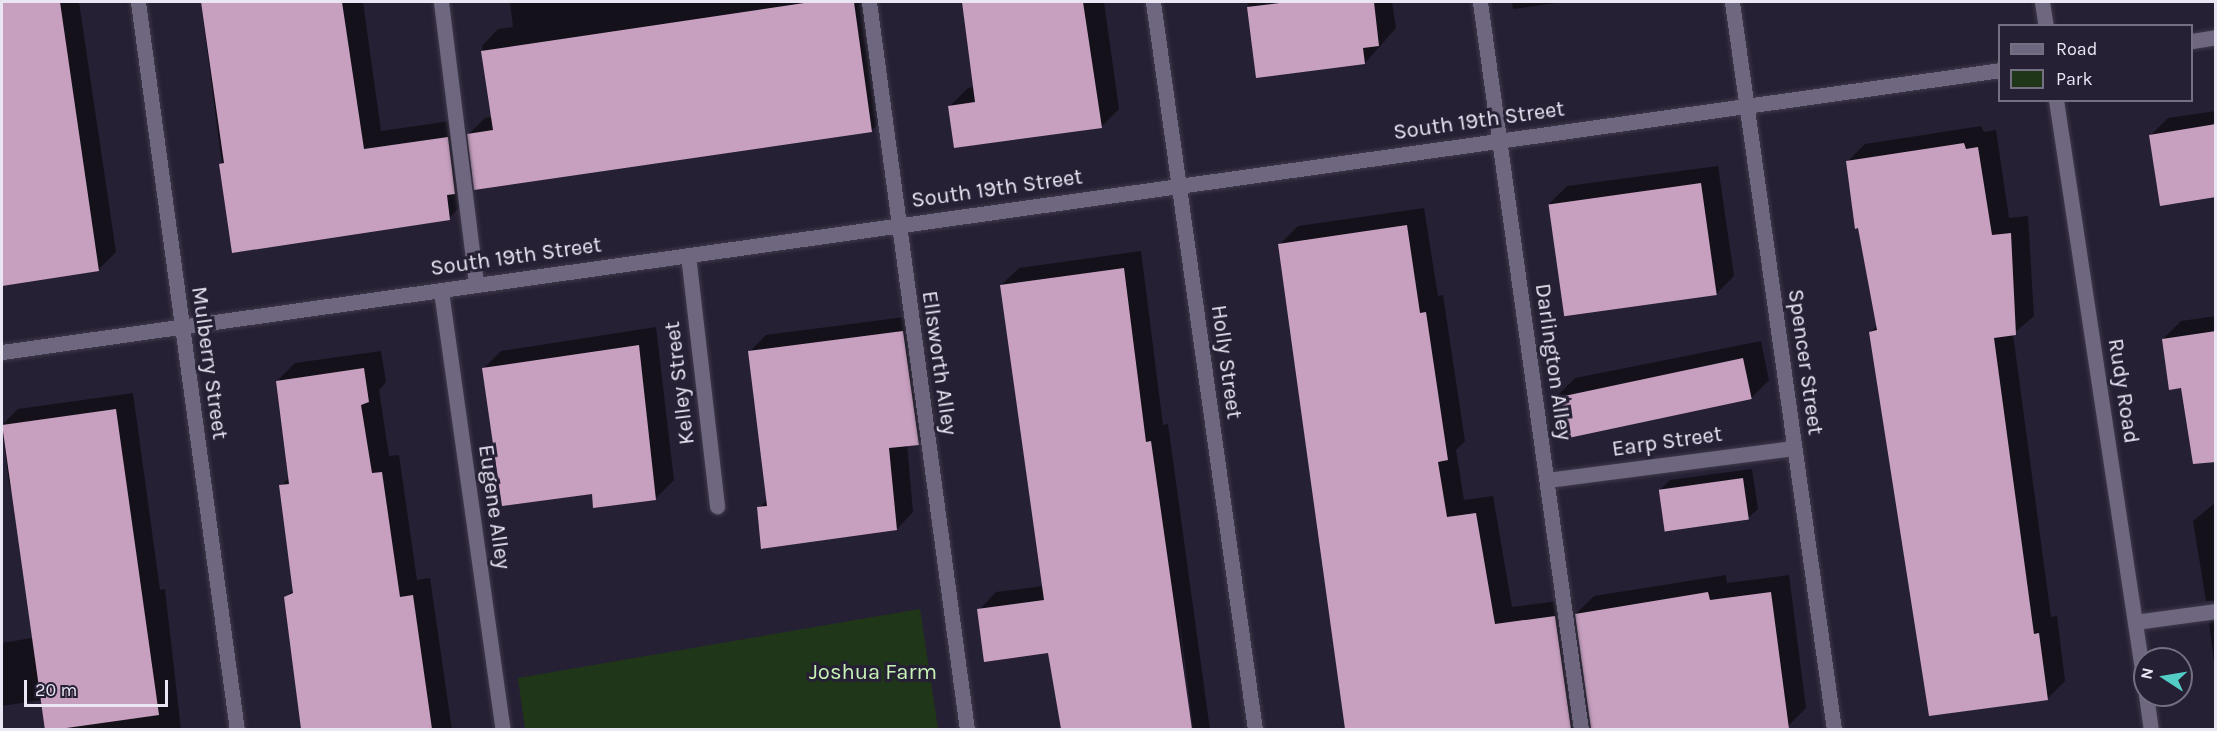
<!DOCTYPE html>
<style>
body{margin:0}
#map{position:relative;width:2217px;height:731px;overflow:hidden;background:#262034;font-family:Karla,sans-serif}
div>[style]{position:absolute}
.green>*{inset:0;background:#203618}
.shadow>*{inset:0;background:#0007}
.building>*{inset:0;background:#c7a0bf;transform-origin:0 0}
.roads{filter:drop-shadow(0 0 2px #403a4b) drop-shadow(0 0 2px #403a4b)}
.lane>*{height:15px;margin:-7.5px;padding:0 7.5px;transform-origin:7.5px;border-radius:7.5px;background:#6f6780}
.street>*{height:15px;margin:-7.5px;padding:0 7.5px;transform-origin:7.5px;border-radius:7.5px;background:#6f6780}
span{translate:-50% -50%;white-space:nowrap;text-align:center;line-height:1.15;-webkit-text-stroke:6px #262034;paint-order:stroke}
.street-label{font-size:22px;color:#eae6f4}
.park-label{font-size:22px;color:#c7f3b7}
.frame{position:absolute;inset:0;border:3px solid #eae6f4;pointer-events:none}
.legend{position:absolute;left:1998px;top:24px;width:195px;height:78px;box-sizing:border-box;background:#262034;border:2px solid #746f81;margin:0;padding:8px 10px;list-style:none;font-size:18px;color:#eae6f4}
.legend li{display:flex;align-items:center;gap:12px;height:30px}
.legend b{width:30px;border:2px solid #746f81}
.north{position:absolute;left:2133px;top:647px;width:60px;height:60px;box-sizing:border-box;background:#262034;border:2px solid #746f81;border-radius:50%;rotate:282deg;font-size:16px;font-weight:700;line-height:24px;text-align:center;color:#eae6f4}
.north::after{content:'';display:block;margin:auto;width:21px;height:27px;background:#54cdc7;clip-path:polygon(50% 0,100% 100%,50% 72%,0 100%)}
.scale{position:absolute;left:24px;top:680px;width:144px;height:27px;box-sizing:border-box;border:3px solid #eae6f4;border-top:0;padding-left:8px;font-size:18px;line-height:21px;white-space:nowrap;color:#eae6f4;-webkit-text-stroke:4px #262034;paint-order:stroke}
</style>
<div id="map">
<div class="green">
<div style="clip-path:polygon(920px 609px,938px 729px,525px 729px,518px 678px)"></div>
</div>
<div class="shadow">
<div style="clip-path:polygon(2px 2px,79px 2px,116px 252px,98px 270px,2px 282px)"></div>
<div style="clip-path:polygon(201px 2px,363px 2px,381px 131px,465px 119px,467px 136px,485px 118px,492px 117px,482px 46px,498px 29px,513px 27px,510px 2px,872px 2px,888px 114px,872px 130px,473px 173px,465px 182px,467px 200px,449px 218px,233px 251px)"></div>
<div style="clip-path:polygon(964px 2px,1104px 2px,1119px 109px,1101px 127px,950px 106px,968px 88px,975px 87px)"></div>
<div style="clip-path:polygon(1248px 2px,1392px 2px,1396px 28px,1365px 63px,1257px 76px)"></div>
<div style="clip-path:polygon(1512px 2px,1563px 2px,1513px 9px)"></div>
<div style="clip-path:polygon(2216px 111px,2216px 196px,2150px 136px,2168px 118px)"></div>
<div style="clip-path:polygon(1981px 126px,1984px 132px,1996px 130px,2009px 218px,2028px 216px,2034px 316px,2013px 334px,2051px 617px,2057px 616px,2065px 681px,2047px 699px,1870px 332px,1878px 325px,1848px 161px,1865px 144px)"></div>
<div style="clip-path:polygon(1718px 166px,1734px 276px,1716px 294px,1549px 204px,1567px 186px)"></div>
<div style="clip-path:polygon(1424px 208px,1438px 296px,1443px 295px,1465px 441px,1456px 450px,1464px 500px,1493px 496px,1512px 607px,1573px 599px,1575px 615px,1594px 596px,1726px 575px,1727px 583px,1789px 575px,1806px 708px,1788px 726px,1761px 730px,1347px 730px,1280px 244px,1298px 226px)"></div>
<div style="clip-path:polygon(1141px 251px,1163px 425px,1168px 424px,1210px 730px,1193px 730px,1178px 607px,1190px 730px,1061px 730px,1049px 651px,979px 610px,996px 592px,1043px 586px,1001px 285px,1019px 268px)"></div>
<div style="clip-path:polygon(920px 315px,935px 427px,918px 443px,907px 444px,913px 512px,897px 529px,759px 508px,768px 499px,749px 352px,766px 335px)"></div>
<div style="clip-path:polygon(2216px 316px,2216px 407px,2163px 339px,2181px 321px)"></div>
<div style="clip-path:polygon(656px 327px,674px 480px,656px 498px,483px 369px,501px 351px)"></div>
<div style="clip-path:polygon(1761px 341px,1769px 380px,1751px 398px,1557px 396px,1575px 378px)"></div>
<div style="clip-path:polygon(381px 351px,386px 382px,379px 390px,389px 456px,399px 455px,417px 580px,430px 578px,452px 730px,303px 730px,286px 598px,294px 589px,281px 486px,290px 477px,277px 381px,295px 363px)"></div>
<div style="clip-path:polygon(133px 393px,160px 590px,165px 589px,181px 730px,46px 730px,42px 700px,2px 706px,2px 643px,32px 638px,22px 518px,9px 484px,2px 425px,18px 409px)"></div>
<div style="clip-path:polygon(1752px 469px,1758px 509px,1748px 518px,1661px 489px,1670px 480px)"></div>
<div style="clip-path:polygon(2216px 502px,2216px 601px,2206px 601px,2193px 521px)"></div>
<div style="clip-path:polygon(2216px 616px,2216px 678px,2209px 623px)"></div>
</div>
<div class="building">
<div style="clip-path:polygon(2px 2px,60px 2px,99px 271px,2px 286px)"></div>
<div style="clip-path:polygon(201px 2px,342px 2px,364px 149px,448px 137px,455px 194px,447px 195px,450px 220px,232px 253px,219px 164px,224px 163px)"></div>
<div style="clip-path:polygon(811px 2px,854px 2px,872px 132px,474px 190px,467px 134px,493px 130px,481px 51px)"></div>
<div style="clip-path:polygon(962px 2px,1083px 2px,1102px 128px,954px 148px,948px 106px,975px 102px)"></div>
<div style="clip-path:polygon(1287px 2px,1374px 2px,1379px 46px,1363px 48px,1365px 64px,1256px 78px,1247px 7px)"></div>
<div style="clip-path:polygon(2216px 124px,2216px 197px,2160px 206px,2149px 135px)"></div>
<div style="clip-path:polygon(1964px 143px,1966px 149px,1978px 147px,1992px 235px,2011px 233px,2016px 335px,1994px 338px,2034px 634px,2039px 633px,2048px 700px,1929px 716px,1869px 332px,1877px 330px,1858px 228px,1855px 229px,1846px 161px)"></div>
<div style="left:1701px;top:183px;width:113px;height:154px;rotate:82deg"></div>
<div style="clip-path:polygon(1407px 225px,1420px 313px,1426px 312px,1448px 460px,1438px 462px,1447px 517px,1476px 513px,1495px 624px,1555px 616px,1571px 729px,1345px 729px,1278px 244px)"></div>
<div style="clip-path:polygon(1124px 268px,1146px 442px,1151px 441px,1192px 729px,1061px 729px,1048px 653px,984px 662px,977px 609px,1044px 600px,1000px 285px)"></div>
<div style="clip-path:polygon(903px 331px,919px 445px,889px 448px,897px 530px,761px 549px,757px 507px,767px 506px,748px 351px)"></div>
<div style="clip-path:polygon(2216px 331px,2216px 462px,2193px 464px,2181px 388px,2169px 390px,2162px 339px)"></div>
<div style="clip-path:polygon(639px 345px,656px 500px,593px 508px,592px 494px,502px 506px,482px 368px)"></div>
<div style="left:1743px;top:358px;width:42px;height:191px;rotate:78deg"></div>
<div style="clip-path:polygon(364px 368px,369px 402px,361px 405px,372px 473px,382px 472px,400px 597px,413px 595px,432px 729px,301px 729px,284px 597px,293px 593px,279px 485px,289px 484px,276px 381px)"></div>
<div style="left:116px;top:409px;width:309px;height:115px;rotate:82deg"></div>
<div style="left:1743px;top:478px;width:42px;height:85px;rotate:82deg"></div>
<div style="clip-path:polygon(1708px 592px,1710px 600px,1771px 592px,1789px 729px,1591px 729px,1575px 614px)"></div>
</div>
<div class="roads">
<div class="lane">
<div style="left:441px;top:2px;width:285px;rotate:82.9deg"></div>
<div style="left:869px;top:2px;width:735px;rotate:82.33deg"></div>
<div style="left:1480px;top:2px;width:735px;rotate:82.1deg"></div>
<div style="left:441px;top:291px;width:443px;rotate:82deg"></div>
<div style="left:2135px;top:622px;width:82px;rotate:-7.7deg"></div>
</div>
<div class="street">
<div style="left:138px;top:2px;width:735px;rotate:82.26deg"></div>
<div style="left:1153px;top:2px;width:735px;rotate:82.02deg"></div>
<div style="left:1732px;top:2px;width:735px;rotate:82.02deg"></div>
<div style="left:2042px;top:2px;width:24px;rotate:81deg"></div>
<div style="left:2192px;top:41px;width:24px;rotate:-9deg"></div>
<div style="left:2056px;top:100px;width:596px;rotate:81.41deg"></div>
<div style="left:688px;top:255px;width:253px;rotate:83.4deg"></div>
<div style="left:2px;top:352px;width:2018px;rotate:-8.03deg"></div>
<div style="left:1547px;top:480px;width:249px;rotate:-7.4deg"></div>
<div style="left:2146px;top:695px;width:35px;rotate:82deg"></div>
</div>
</div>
<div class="street-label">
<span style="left:1479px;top:121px;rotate:-8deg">South 19th Street</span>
<span style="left:997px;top:189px;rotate:-8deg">South 19th Street</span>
<span style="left:516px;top:257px;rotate:-8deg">South 19th Street</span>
<span style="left:1226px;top:362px;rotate:82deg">Holly Street</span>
<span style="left:1553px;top:362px;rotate:82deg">Darlington Alley</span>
<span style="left:1805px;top:362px;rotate:82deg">Spencer Street</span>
<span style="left:209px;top:363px;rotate:82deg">Mulberry Street</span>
<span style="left:939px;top:363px;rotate:82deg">Ellsworth Alley</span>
<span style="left:680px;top:383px;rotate:-97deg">Kelley Street</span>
<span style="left:2123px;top:391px;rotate:81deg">Rudy Road</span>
<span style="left:1667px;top:442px;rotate:-8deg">Earp Street</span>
<span style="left:494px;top:507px;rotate:82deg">Eugene Alley</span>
</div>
<div class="park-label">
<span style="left:873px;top:673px">Joshua Farm</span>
</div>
<div class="frame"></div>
<ul class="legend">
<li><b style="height:8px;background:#6f6780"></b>Road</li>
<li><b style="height:16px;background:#203618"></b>Park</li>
</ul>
<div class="north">N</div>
<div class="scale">20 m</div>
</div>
